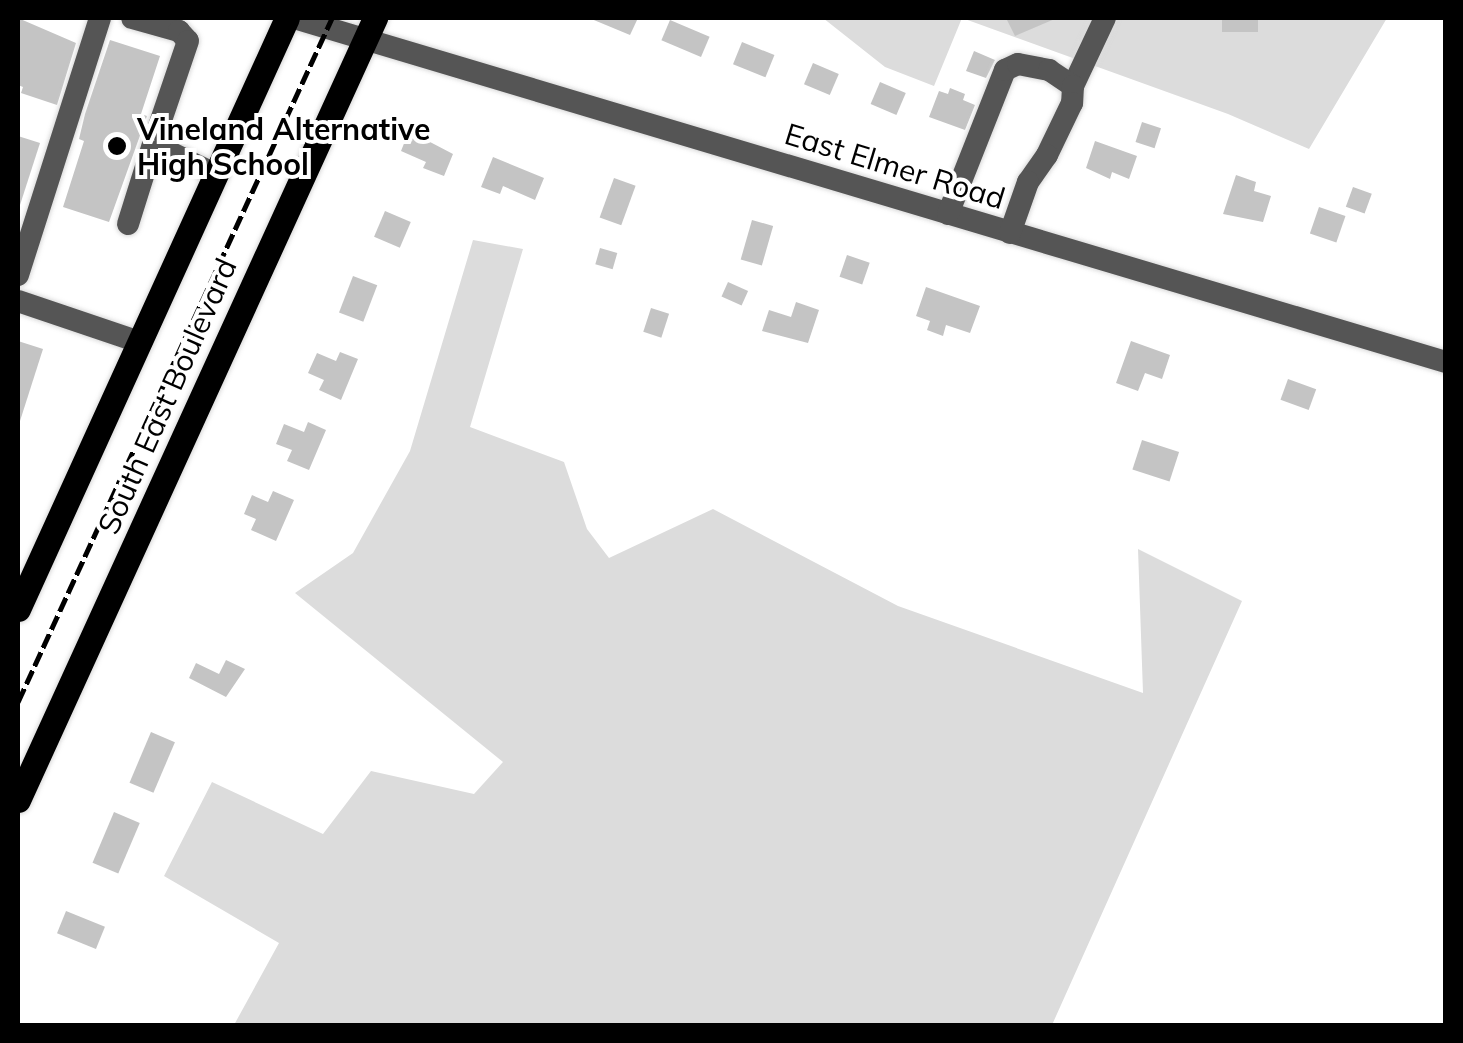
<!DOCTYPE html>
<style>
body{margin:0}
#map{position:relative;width:1463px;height:1043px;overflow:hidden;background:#fff;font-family:Mulish,sans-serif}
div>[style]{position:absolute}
.green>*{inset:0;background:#dcdcdc}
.building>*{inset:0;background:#c4c4c4;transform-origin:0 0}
.roads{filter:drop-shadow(0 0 2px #dbdbdb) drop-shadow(0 0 2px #dbdbdb)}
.minor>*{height:22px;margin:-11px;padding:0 11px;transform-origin:11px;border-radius:11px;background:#555}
.major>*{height:25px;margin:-12.5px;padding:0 12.5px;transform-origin:12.5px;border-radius:12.5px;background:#000}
.rail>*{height:5px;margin-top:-2.5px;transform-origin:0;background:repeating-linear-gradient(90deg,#000 0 15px,transparent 0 20px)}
.dots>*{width:28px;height:28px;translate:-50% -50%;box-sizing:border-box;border:5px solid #fff;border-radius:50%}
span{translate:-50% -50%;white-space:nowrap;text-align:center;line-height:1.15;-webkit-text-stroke:8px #fff;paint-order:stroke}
.poi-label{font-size:30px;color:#000;font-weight:700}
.left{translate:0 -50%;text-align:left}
.street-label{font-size:30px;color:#000}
.frame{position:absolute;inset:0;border:20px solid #000;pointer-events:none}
</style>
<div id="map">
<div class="green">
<div style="clip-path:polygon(823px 18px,1387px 18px,1309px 149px,1228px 114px,962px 18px,934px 86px,885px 67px)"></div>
<div style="clip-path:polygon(473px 240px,523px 249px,470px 427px,564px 462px,587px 529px,609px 558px,713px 509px,898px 606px,1143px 693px,1138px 549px,1242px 601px,1052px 1025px,234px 1025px,279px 943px,164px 876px,212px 782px,323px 834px,371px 771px,474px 794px,503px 762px,295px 593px,353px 553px,410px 451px)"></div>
</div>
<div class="building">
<div style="clip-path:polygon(18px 18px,76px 43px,57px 105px,21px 93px,23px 87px,18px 85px)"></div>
<div style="clip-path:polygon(589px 18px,638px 18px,630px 35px)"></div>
<div style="clip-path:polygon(1006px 18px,1057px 18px,1015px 36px)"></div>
<div style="left:1222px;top:18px;width:36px;height:14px"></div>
<div style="left:670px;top:20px;width:43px;height:22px;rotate:23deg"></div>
<div style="clip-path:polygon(110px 40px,160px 56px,141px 114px,147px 116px,109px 222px,63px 207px,84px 141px,79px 139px,85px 114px)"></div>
<div style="left:742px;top:42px;width:35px;height:24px;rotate:22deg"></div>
<div style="clip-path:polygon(974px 51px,995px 60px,986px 78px,966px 71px)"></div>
<div style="left:813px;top:63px;width:28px;height:23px;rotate:23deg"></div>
<div style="left:880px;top:82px;width:28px;height:24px;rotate:23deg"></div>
<div style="clip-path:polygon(950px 88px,965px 94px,963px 100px,975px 105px,965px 130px,929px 117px,939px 91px,948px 94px)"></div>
<div style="left:1142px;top:122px;width:20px;height:21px;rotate:18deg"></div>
<div style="clip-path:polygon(409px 131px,453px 154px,444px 176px,423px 168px,426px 162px,401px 151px)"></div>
<div style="clip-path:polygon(18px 136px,40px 143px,20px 205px,18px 204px)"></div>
<div style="clip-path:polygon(1095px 141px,1137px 156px,1129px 179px,1112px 172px,1110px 179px,1086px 168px)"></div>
<div style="clip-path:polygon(493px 157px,544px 178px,535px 200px,503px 186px,500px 194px,481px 187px)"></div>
<div style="clip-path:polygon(1236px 175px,1256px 182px,1254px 191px,1271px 196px,1263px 222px,1223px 214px)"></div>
<div style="left:614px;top:178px;width:23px;height:42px;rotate:20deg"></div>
<div style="left:1353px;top:187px;width:20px;height:21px;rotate:20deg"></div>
<div style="left:1319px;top:207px;width:28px;height:28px;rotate:19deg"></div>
<div style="left:385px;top:211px;width:28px;height:28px;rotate:23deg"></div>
<div style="left:752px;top:220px;width:22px;height:41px;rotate:16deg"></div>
<div style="left:600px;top:248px;width:18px;height:17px;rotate:16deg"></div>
<div style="left:847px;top:255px;width:24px;height:23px;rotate:19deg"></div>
<div style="left:353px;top:276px;width:26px;height:39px;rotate:21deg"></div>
<div style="left:728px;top:282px;width:22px;height:16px;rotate:24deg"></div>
<div style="clip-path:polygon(926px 287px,980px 306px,970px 333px,946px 325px,943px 336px,927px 330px,930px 321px,916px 316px)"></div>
<div style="clip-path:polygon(796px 302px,819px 310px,808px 343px,762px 331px,769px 310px,791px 317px)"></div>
<div style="left:651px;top:308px;width:19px;height:25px;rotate:18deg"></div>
<div style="clip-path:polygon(18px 341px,43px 349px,20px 421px,18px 421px)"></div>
<div style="clip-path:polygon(1131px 341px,1170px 355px,1162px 379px,1145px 373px,1138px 391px,1116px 383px)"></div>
<div style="clip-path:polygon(340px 352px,358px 359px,341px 400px,319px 390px,324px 380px,308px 373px,317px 353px,336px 361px)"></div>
<div style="left:1288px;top:379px;width:30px;height:22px;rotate:20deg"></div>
<div style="clip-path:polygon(308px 422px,326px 430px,309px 470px,287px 461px,292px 450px,276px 444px,284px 424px,304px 432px)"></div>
<div style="left:1142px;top:440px;width:39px;height:31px;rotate:18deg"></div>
<div style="clip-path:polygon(273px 491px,294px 500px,276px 541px,251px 530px,256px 519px,244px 514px,252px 495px,268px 502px)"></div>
<div style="clip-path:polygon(226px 660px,245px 669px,226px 697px,189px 678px,196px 663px,219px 674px)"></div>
<div style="left:151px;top:732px;width:26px;height:55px;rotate:23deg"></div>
<div style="left:114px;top:812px;width:28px;height:55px;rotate:23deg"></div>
<div style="left:66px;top:911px;width:42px;height:24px;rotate:22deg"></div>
</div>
<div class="roads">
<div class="minor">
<div style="left:132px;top:18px;width:49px;rotate:15.5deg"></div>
<div style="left:179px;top:31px;width:13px;rotate:48deg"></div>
<div style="left:188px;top:41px;width:109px;rotate:108.8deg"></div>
<div style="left:153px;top:144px;width:69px;rotate:25.8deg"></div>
<div style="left:294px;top:18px;width:1202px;rotate:16.63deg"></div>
<div style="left:1073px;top:86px;width:75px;rotate:-64.8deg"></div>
<div style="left:948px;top:214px;width:155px;rotate:-68.4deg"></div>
<div style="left:1005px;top:70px;width:14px;rotate:-25deg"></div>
<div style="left:1018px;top:64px;width:32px;rotate:11deg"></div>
<div style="left:1049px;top:70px;width:29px;rotate:34deg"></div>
<div style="left:1073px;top:86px;width:17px;rotate:93deg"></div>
<div style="left:1072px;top:103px;width:58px;rotate:115.7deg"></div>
<div style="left:1047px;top:155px;width:33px;rotate:125deg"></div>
<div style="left:1028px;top:182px;width:54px;rotate:109.4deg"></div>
<div style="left:128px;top:224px;width:84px;rotate:-72.6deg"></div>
<div style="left:18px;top:275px;width:270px;rotate:-72.3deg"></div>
<div style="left:18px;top:301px;width:128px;rotate:18.7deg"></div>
</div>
<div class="major">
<div style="left:18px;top:609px;width:649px;rotate:-65.53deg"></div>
<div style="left:18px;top:800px;width:860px;rotate:-65.46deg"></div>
</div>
</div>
<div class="rail">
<div style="left:18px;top:702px;width:753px;rotate:-65.34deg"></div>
</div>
<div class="dots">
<div style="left:117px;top:146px;background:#000"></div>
</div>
<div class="poi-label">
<span class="left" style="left:137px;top:146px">Vineland Alternative<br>High School</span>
</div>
<div class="street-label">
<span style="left:895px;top:166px;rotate:17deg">East Elmer Road</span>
<span style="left:167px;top:396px;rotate:-66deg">South East Boulevard</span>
</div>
<div class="frame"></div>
</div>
